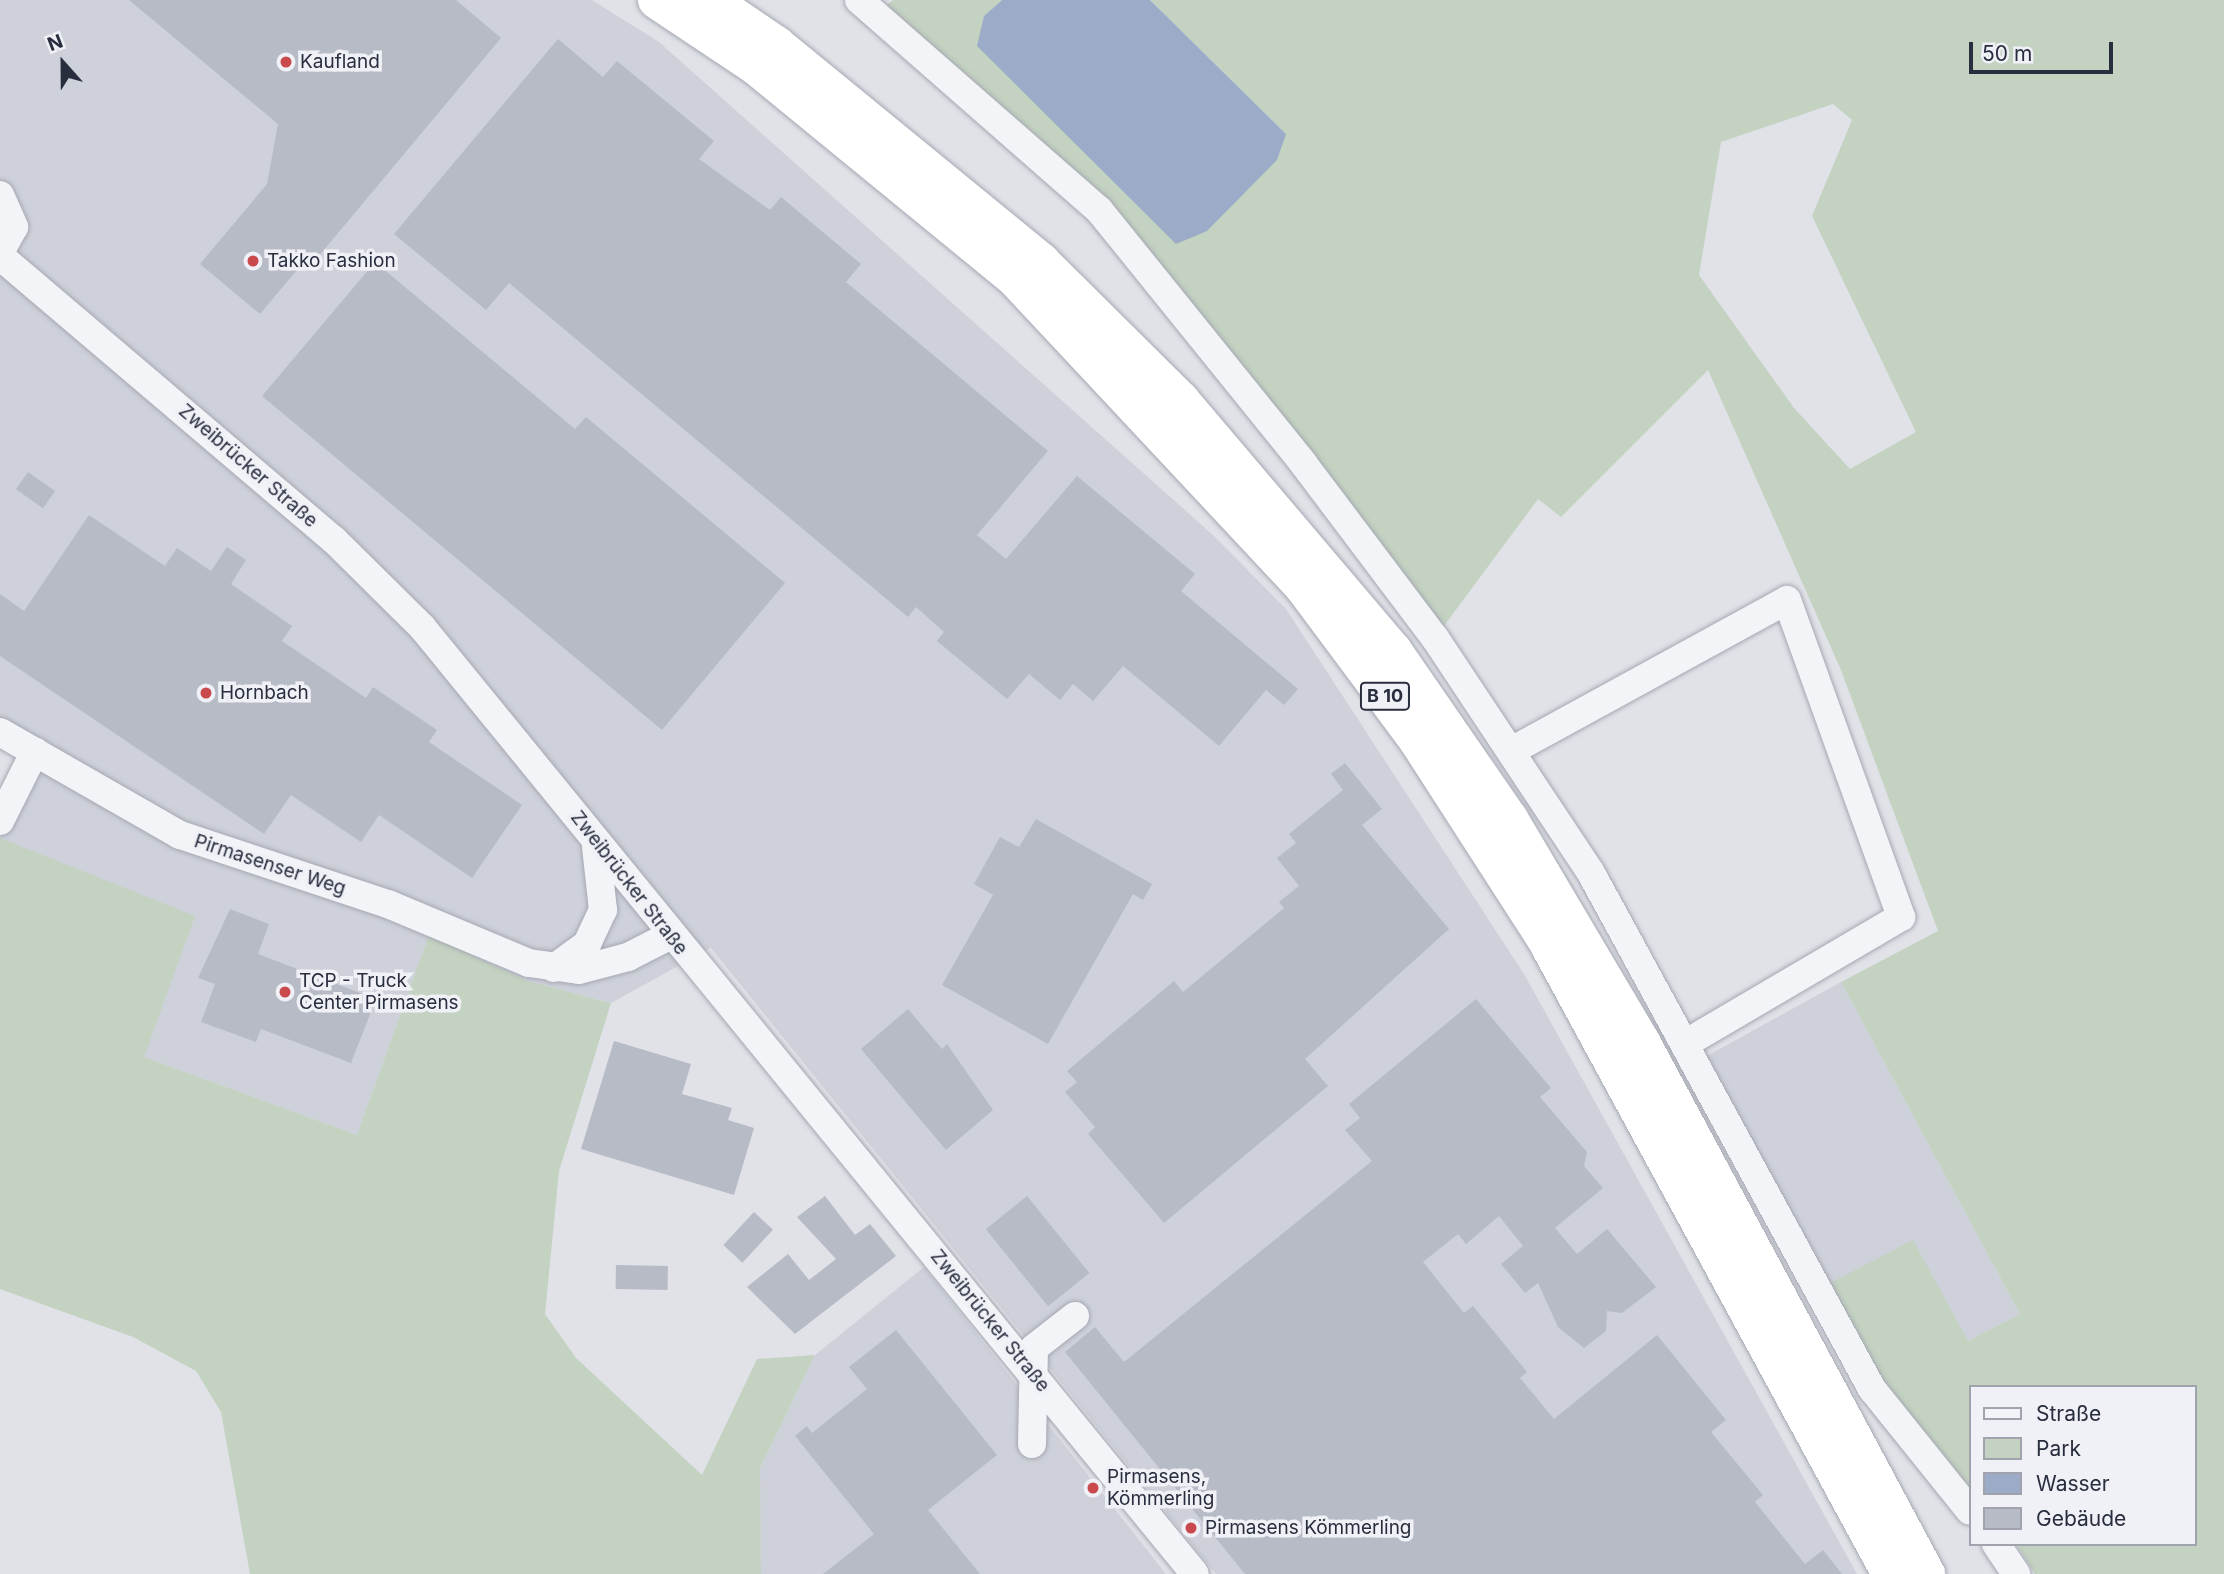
<!DOCTYPE html>
<meta charset="utf-8">
<style>
body{margin:0}
#map{position:relative;width:2224px;height:1574px;overflow:hidden;background:#e0e2e8;font-family:Inter,sans-serif}
div>[style]{position:absolute}
.built>*{inset:0;background:#ced1da}
.green>*{inset:0;background:#c3d2c1}
.water>*{inset:0;background:#9cabc7}
.building>*{inset:0;background:#b7bbc5;transform-origin:0 0}
.roads{filter:drop-shadow(0 0 2px #a5a8b2) drop-shadow(0 0 2px #a5a8b2)}
.minor>*{height:28px;margin:-14px;padding:0 14px;transform-origin:14px;border-radius:14px;background:#f3f4f7}
.highway>*{height:38px;margin:-19px;padding:0 19px;transform-origin:19px;border-radius:19px;background:#fff}
.dots>*{width:19px;height:19px;translate:-50% -50%;box-sizing:border-box;border:4px solid #eff1f6;border-radius:50%}
span{translate:-50% -50%;white-space:nowrap;text-align:center;line-height:1.15;-webkit-text-stroke:7px #eff1f6;paint-order:stroke}
.shield-label span{padding:2px 5px;background:#eff1f6;border:2px solid;border-radius:5px;-webkit-text-stroke-width:0}
.shield-label{font-size:18px;color:#292e3f;font-weight:700}
.poi-label{font-size:19px;color:#292e3f}
.left{translate:0 -50%;text-align:left}
.street-label{font-size:19px;color:#292e3f}
.legend{position:absolute;left:1969px;top:1385px;width:228px;height:161px;box-sizing:border-box;background:#eff1f6;border:2px solid #a0a3ad;margin:0;padding:9px 12px;list-style:none;font-size:21px;color:#292e3f}
.legend li{display:flex;align-items:center;gap:14px;height:35px}
.legend b{width:35px;border:2px solid #a0a3ad}
.north{position:absolute;left:28px;top:28px;width:70px;height:70px;-webkit-text-stroke:5px #eff1f6;paint-order:stroke;rotate:339deg;font-size:19px;font-weight:700;line-height:28px;text-align:center;color:#292e3f}
.north::after{content:'';display:block;margin:auto;width:24px;height:32px;background:#292e3f;clip-path:polygon(50% 0,100% 100%,50% 72%,0 100%)}
.scale{position:absolute;left:1969px;top:42px;width:144px;height:32px;box-sizing:border-box;border:4px solid #292e3f;border-top:0;padding-left:9px;font-size:21px;line-height:24px;white-space:nowrap;color:#292e3f;-webkit-text-stroke:5px #eff1f6;paint-order:stroke}
</style>
<div id="map">
<div class="built">
<div style="clip-path:polygon(0 0,592px 0,659px 42px,1214px 536px,1286px 609px,1524px 974px,1857px 1574px,1216px 1574px,711px 948px,611px 1003px,528px 981px,429px 935px,357px 1135px,144px 1057px,0 838px,32px 766px,0 720px)"></div>
<div style="clip-path:polygon(1841px 982px,2020px 1314px,1968px 1341px,1817px 1290px,1696px 1062px)"></div>
<div style="clip-path:polygon(924px 1267px,1166px 1574px,761px 1574px,760px 1468px,815px 1355px)"></div>
</div>
<div class="green">
<div style="clip-path:polygon(evenodd,893px 0,1002px 0,984px 16px,1286px 134px,1150px 0,2224px 0,2224px 1574px,2035px 1574px,2016px 1544px,2194px 1544px,2194px 1387px,1970px 1387px,1970px 1493px,1924px 1454px,1817px 1290px,1913px 1240px,1968px 1341px,2020px 1314px,1841px 982px,1938px 931px,1841px 670px,1708px 370px,1561px 517px,1538px 499px,1435px 638px,1135px 256px,877px 13px,893px 0,1833px 104px,1852px 120px,1812px 216px,1916px 432px,1850px 469px,1794px 408px,1699px 275px,1721px 142px,1833px 104px)"></div>
<div style="clip-path:polygon(0 838px,195px 916px,144px 1057px,357px 1135px,429px 935px,528px 981px,611px 1003px,559px 1171px,545px 1314px,576px 1358px,702px 1475px,757px 1359px,815px 1355px,760px 1468px,761px 1574px,250px 1574px,221px 1412px,196px 1371px,133px 1337px,0 1289px)"></div>
</div>
<div class="water">
<div style="clip-path:polygon(1002px 0,1150px 0,1286px 134px,1277px 160px,1207px 231px,1176px 244px,977px 46px,984px 16px)"></div>
</div>
<div class="building">
<div style="clip-path:polygon(129px 0,456px 0,501px 38px,313px 263px,307px 258px,260px 314px,200px 264px,267px 184px,278px 124px)"></div>
<div style="clip-path:polygon(558px 39px,603px 77px,617px 61px,714px 141px,699px 159px,770px 210px,781px 197px,861px 264px,846px 282px,1048px 451px,977px 535px,1006px 559px,1077px 476px,1195px 574px,1181px 591px,1298px 689px,1284px 705px,1266px 690px,1219px 746px,1123px 666px,1093px 701px,1073px 684px,1060px 700px,1029px 674px,1007px 699px,937px 641px,944px 632px,916px 607px,908px 617px,509px 283px,486px 310px,394px 234px)"></div>
<div style="clip-path:polygon(375px 262px,575px 429px,586px 417px,785px 583px,662px 730px,262px 396px)"></div>
<div style="left:28px;top:472px;width:33px;height:21px;rotate:35deg"></div>
<div style="clip-path:polygon(89px 515px,165px 566px,177px 548px,211px 571px,227px 547px,246px 560px,231px 584px,292px 626px,282px 641px,366px 698px,373px 687px,437px 730px,429px 742px,522px 805px,472px 878px,379px 815px,361px 842px,291px 795px,264px 834px,0 656px,0 594px,24px 611px)"></div>
<div style="clip-path:polygon(1345px 763px,1382px 809px,1362px 825px,1449px 929px,1305px 1059px,1328px 1086px,1164px 1223px,1088px 1134px,1095px 1127px,1065px 1092px,1077px 1082px,1067px 1071px,1174px 981px,1183px 992px,1284px 908px,1279px 902px,1299px 886px,1277px 858px,1296px 843px,1289px 834px,1343px 790px,1331px 774px)"></div>
<div style="clip-path:polygon(1036px 819px,1152px 884px,1143px 900px,1133px 894px,1048px 1044px,942px 985px,993px 895px,974px 884px,1000px 837px,1019px 847px)"></div>
<div style="clip-path:polygon(230px 909px,269px 924px,258px 954px,376px 999px,351px 1063px,261px 1029px,256px 1042px,201px 1022px,215px 984px,198px 978px)"></div>
<div style="clip-path:polygon(1476px 999px,1551px 1088px,1540px 1097px,1587px 1152px,1584px 1166px,1603px 1188px,1555px 1228px,1577px 1254px,1607px 1229px,1656px 1287px,1622px 1313px,1607px 1311px,1606px 1331px,1584px 1348px,1558px 1327px,1538px 1283px,1525px 1293px,1501px 1264px,1523px 1246px,1499px 1216px,1466px 1244px,1458px 1234px,1423px 1262px,1464px 1313px,1473px 1306px,1527px 1372px,1520px 1378px,1554px 1419px,1657px 1335px,1726px 1420px,1711px 1432px,1763px 1495px,1755px 1502px,1805px 1564px,1823px 1550px,1842px 1574px,1245px 1574px,1065px 1352px,1095px 1327px,1124px 1362px,1372px 1161px,1345px 1130px,1360px 1118px,1349px 1104px)"></div>
<div style="clip-path:polygon(908px 1009px,942px 1049px,947px 1044px,993px 1110px,946px 1150px,861px 1049px)"></div>
<div style="clip-path:polygon(614px 1041px,691px 1064px,682px 1094px,732px 1108px,728px 1120px,754px 1128px,734px 1195px,581px 1149px)"></div>
<div style="clip-path:polygon(825px 1196px,855px 1235px,870px 1224px,896px 1256px,795px 1334px,747px 1287px,788px 1254px,809px 1280px,836px 1259px,797px 1217px)"></div>
<div style="left:1027px;top:1196px;width:99px;height:53px;rotate:51deg"></div>
<div style="left:754px;top:1212px;width:26px;height:45px;rotate:43deg"></div>
<div style="left:616px;top:1265px;width:52px;height:24px;rotate:1deg"></div>
<div style="clip-path:polygon(896px 1330px,997px 1455px,928px 1510px,980px 1574px,823px 1574px,874px 1534px,795px 1436px,807px 1426px,812px 1433px,867px 1389px,849px 1367px)"></div>
</div>
<div class="roads">
<div class="minor">
<div style="left:859px;top:0;width:319px;rotate:41.2deg"></div>
<div style="left:1099px;top:210px;width:325px;rotate:51.1deg"></div>
<div style="left:1303px;top:463px;width:219px;rotate:53deg"></div>
<div style="left:1435px;top:638px;width:282px;rotate:56.4deg"></div>
<div style="left:1591px;top:873px;width:588px;rotate:61.43deg"></div>
<div style="left:1872px;top:1389px;width:156px;rotate:51.2deg"></div>
<div style="left:0;top:195px;width:35px;rotate:66deg"></div>
<div style="left:14px;top:227px;width:29px;rotate:119deg"></div>
<div style="left:0;top:256px;width:438px;rotate:40.4deg"></div>
<div style="left:334px;top:540px;width:124px;rotate:44.7deg"></div>
<div style="left:422px;top:627px;width:1222px;rotate:50.78deg"></div>
<div style="left:0;top:732px;width:207px;rotate:29.8deg"></div>
<div style="left:180px;top:835px;width:219px;rotate:18.4deg"></div>
<div style="left:388px;top:904px;width:153px;rotate:22.7deg"></div>
<div style="left:529px;top:963px;width:50px;rotate:8deg"></div>
<div style="left:579px;top:970px;width:51px;rotate:-14.9deg"></div>
<div style="left:628px;top:957px;width:46px;rotate:-27.1deg"></div>
<div style="left:1513px;top:750px;width:312px;rotate:-28.7deg"></div>
<div style="left:1787px;top:600px;width:337px;rotate:70.2deg"></div>
<div style="left:1901px;top:917px;width:249px;rotate:149.6deg"></div>
<div style="left:0;top:821px;width:78px;rotate:-63.4deg"></div>
<div style="left:554px;top:968px;width:41px;rotate:-36deg"></div>
<div style="left:587px;top:944px;width:38px;rotate:-65deg"></div>
<div style="left:603px;top:910px;width:63px;rotate:-96.3deg"></div>
<div style="left:1032px;top:1444px;width:96px;rotate:-88.8deg"></div>
<div style="left:1034px;top:1348px;width:52px;rotate:-38deg"></div>
<div style="left:1996px;top:1544px;width:36px;rotate:56deg"></div>
</div>
<div class="highway">
<div style="left:657px;top:0;width:118px;rotate:33.6deg"></div>
<div style="left:755px;top:65px;width:335px;rotate:39.3deg"></div>
<div style="left:1014px;top:277px;width:423px;rotate:46.9deg"></div>
<div style="left:1303px;top:586px;width:191px;rotate:53.3deg"></div>
<div style="left:1417px;top:739px;width:238px;rotate:57.2deg"></div>
<div style="left:1546px;top:939px;width:723px;rotate:61.48deg"></div>
<div style="left:710px;top:0;width:80px;rotate:34.3deg"></div>
<div style="left:776px;top:45px;width:343px;rotate:39.3deg"></div>
<div style="left:1041px;top:262px;width:196px;rotate:44.8deg"></div>
<div style="left:1180px;top:400px;width:329px;rotate:49.7deg"></div>
<div style="left:1393px;top:651px;width:204px;rotate:55.4deg"></div>
<div style="left:1509px;top:819px;width:259px;rotate:59.4deg"></div>
<div style="left:1641px;top:1042px;width:604px;rotate:61.82deg"></div>
</div>
</div>
<div class="dots">
<div style="left:286px;top:62px;background:#c9494c"></div>
<div style="left:253px;top:261px;background:#c9494c"></div>
<div style="left:206px;top:693px;background:#c9494c"></div>
<div style="left:285px;top:992px;background:#c9494c"></div>
<div style="left:1093px;top:1488px;background:#c9494c"></div>
<div style="left:1191px;top:1528px;background:#c9494c"></div>
</div>
<div class="shield-label">
<span style="left:1385px;top:696px">B 10</span>
</div>
<div class="poi-label">
<span class="left" style="left:300px;top:62px">Kaufland</span>
<span class="left" style="left:267px;top:261px">Takko Fashion</span>
<span class="left" style="left:220px;top:693px">Hornbach</span>
<span class="left" style="left:299px;top:992px">TCP - Truck<br>Center Pirmasens</span>
<span class="left" style="left:1107px;top:1488px">Pirmasens,<br>Kömmerling</span>
<span class="left" style="left:1205px;top:1528px">Pirmasens Kömmerling</span>
</div>
<div class="street-label">
<span style="left:248px;top:466px;rotate:41deg">Zweibrücker Straße</span>
<span style="left:270px;top:865px;rotate:18deg">Pirmasenser Weg</span>
<span style="left:629px;top:883px;rotate:52deg">Zweibrücker Straße</span>
<span style="left:990px;top:1321px;rotate:51deg">Zweibrücker Straße</span>
</div>
<ul class="legend">
<li><b style="height:9px;background:#f3f4f7"></b>Straße</li>
<li><b style="height:19px;background:#c3d2c1"></b>Park</li>
<li><b style="height:19px;background:#9cabc7"></b>Wasser</li>
<li><b style="height:19px;background:#b7bbc5"></b>Gebäude</li>
</ul>
<div class="north">N</div>
<div class="scale">50 m</div>
</div>
